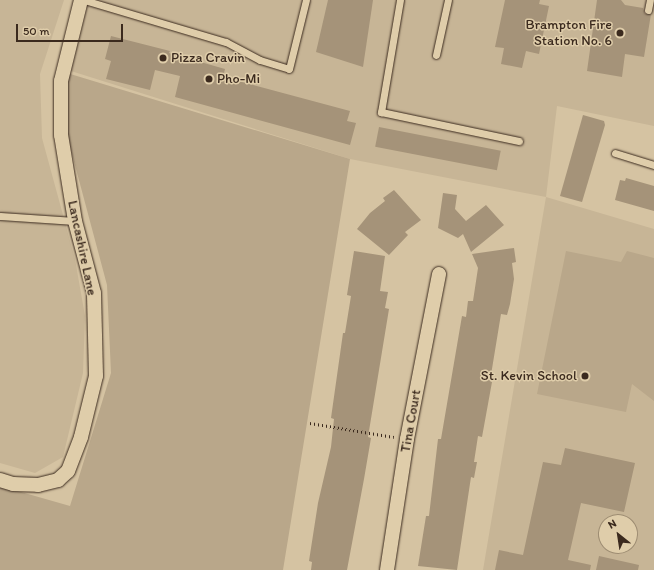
<!DOCTYPE html>
<style>
body{margin:0}
#map{position:relative;width:654px;height:570px;overflow:hidden;background:#d5c3a2;font-family:Itim,sans-serif}
div>[style]{position:absolute}
.built>*{inset:0;background:#c7b596}
.green>*{inset:0;background:#b9a78a}
.building>*{inset:0;background:#a59379;transform-origin:0 0}
.path>*{height:2.5px;margin-top:-1.25px;transform-origin:0;background:repeating-linear-gradient(90deg,#3b2a1e 0 1px,transparent 0 4px)}
.roads{filter:drop-shadow(0 0 1px #3b2a1e) drop-shadow(0 0 1px #3b2a1e)}
.service>*{height:7px;margin:-3.5px;padding:0 3.5px;transform-origin:3.5px;border-radius:3.5px;background:#dfcdaa}
.minor>*{height:14px;margin:-7px;padding:0 7px;transform-origin:7px;border-radius:7px;background:#dfcdaa}
.dots>*{width:11px;height:11px;translate:-50% -50%;box-sizing:border-box;border:2px solid #dfcdaa;border-radius:50%}
span{translate:-50% -50%;white-space:nowrap;text-align:center;line-height:1.15;-webkit-text-stroke:3px #dfcdaa;paint-order:stroke}
.poi-label{font-size:14px;color:#3b2a1e}
.right{translate:-100% -50%;text-align:right}
.left{translate:0 -50%;text-align:left}
.street-label{font-size:14px;color:#3b2a1e}
.north{position:absolute;left:598px;top:514px;width:40px;height:40px;box-sizing:border-box;background:#dfcdaa;border:1px solid #9d8c72;border-radius:50%;rotate:330deg;font-size:11px;font-weight:700;line-height:16px;text-align:center;color:#3b2a1e}
.north::after{content:'';display:block;margin:auto;width:14px;height:18px;background:#3b2a1e;clip-path:polygon(50% 0,100% 100%,50% 72%,0 100%)}
.scale{position:absolute;left:16px;top:24px;width:107px;height:18px;box-sizing:border-box;border:2px solid #3b2a1e;border-top:0;padding-left:5px;font-size:12px;line-height:14px;white-space:nowrap;color:#3b2a1e;-webkit-text-stroke:3px #dfcdaa;paint-order:stroke}
</style>
<div id="map">
<div class="built">
<div style="clip-path:polygon(0 0,64px 0,40px 74px,42px 138px,75px 259px,85px 316px,83px 373px,63px 457px,35px 473px,0 463px)"></div>
<div style="clip-path:polygon(evenodd,89px 0,654px 0,654px 126px,557px 106px,546px 197px,654px 229px,654px 570px,483px 570px,546px 197px,350px 159px,71px 71px,89px 0,606px 522px,630px 522px,630px 546px,606px 546px,606px 522px)"></div>
</div>
<div class="green">
<div style="clip-path:polygon(67px 73px,350px 159px,283px 570px,0 570px,0 486px,70px 506px,111px 373px,107px 285px,64px 124px)"></div>
<div style="clip-path:polygon(566px 251px,621px 262px,627px 251px,654px 258px,654px 401px,632px 384px,626px 412px,537px 394px)"></div>
</div>
<div class="building">
<div style="clip-path:polygon(328px 0,373px 0,363px 67px,316px 52px)"></div>
<div style="clip-path:polygon(505px 0,540px 0,539px 4px,549px 6px,539px 54px,526px 51px,522px 68px,501px 64px,504px 48px,495px 47px)"></div>
<div style="clip-path:polygon(597px 0,621px 0,625px 5px,643px 8px,645px 14px,651px 14px,644px 57px,625px 54px,622px 77px,587px 71px)"></div>
<div style="clip-path:polygon(111px 36px,170px 51px,169px 53px,225px 69px,223px 77px,350px 111px,347px 121px,356px 123px,350px 145px,175px 97px,180px 76px,155px 70px,150px 90px,106px 79px,111px 61px,105px 59px)"></div>
<div style="clip-path:polygon(583px 115px,604px 121px,605px 125px,582px 202px,560px 196px)"></div>
<div style="left:379px;top:127px;width:124px;height:20px;rotate:11deg"></div>
<div style="clip-path:polygon(626px 178px,654px 186px,654px 211px,615px 200px,620px 180px,625px 181px)"></div>
<div style="clip-path:polygon(394px 190px,421px 220px,405px 232px,408px 235px,389px 255px,357px 229px,370px 213px,385px 201px,383px 198px)"></div>
<div style="clip-path:polygon(443px 193px,457px 195px,455px 209px,466px 221px,486px 205px,504px 225px,471px 252px,463px 234px,458px 238px,438px 228px)"></div>
<div style="clip-path:polygon(514px 248px,516px 262px,512px 263px,514px 279px,510px 304px,507px 315px,501px 314px,490px 381px,492px 382px,482px 437px,478px 436px,474px 462px,477px 462px,474px 478px,471px 477px,457px 570px,418px 566px,426px 516px,429px 516px,438px 439px,441px 439px,462px 316px,466px 317px,468px 301px,473px 301px,478px 268px,472px 254px)"></div>
<div style="clip-path:polygon(354px 251px,385px 256px,380px 291px,388px 292px,385px 308px,389px 309px,368px 437px,371px 438px,364px 479px,347px 570px,311px 570px,312px 562px,309px 561px,318px 503px,331px 447px,334px 419px,331px 418px,343px 333px,345px 333px,351px 296px,347px 295px)"></div>
<div style="clip-path:polygon(565px 448px,635px 463px,624px 512px,581px 503px,568px 560px,591px 565px,590px 570px,495px 570px,499px 550px,523px 555px,543px 462px,561px 465px)"></div>
<div style="clip-path:polygon(599px 556px,639px 565px,638px 570px,596px 570px)"></div>
</div>
<div class="path">
<div style="left:310px;top:423px;width:85px;rotate:9.5deg"></div>
</div>
<div class="roads">
<div class="service">
<div style="left:84px;top:0;width:148px;rotate:16.5deg"></div>
<div style="left:226px;top:42px;width:38px;rotate:28deg"></div>
<div style="left:260px;top:60px;width:30px;rotate:17deg"></div>
<div style="left:289px;top:69px;width:71px;rotate:-76.2deg"></div>
<div style="left:400px;top:0;width:114px;rotate:99.6deg"></div>
<div style="left:381px;top:112px;width:141px;rotate:11.9deg"></div>
<div style="left:648px;top:10px;width:10px;rotate:-79deg"></div>
<div style="left:436px;top:55px;width:56px;rotate:-77.7deg"></div>
<div style="left:615px;top:153px;width:41px;rotate:17.1deg"></div>
<div style="left:0;top:216px;width:75px;rotate:3.8deg"></div>
</div>
<div class="minor">
<div style="left:0;top:480px;width:14px;rotate:17deg"></div>
<div style="left:13px;top:484px;width:25px;rotate:2deg"></div>
<div style="left:38px;top:485px;width:21px;rotate:-14deg"></div>
<div style="left:58px;top:480px;width:13px;rotate:-42deg"></div>
<div style="left:68px;top:471px;width:36px;rotate:-69deg"></div>
<div style="left:81px;top:437px;width:63px;rotate:-76.2deg"></div>
<div style="left:96px;top:376px;width:83px;rotate:-91.4deg"></div>
<div style="left:94px;top:293px;width:74px;rotate:-104.8deg"></div>
<div style="left:75px;top:221px;width:87px;rotate:-99.2deg"></div>
<div style="left:61px;top:135px;width:54px;rotate:-90deg"></div>
<div style="left:61px;top:81px;width:83px;rotate:-76.1deg"></div>
<div style="left:387px;top:570px;width:133px;rotate:-81.3deg"></div>
<div style="left:407px;top:439px;width:168px;rotate:-79deg"></div>
</div>
</div>
<div class="dots">
<div style="left:620px;top:33px;background:#3b2a1e"></div>
<div style="left:163px;top:58px;background:#3b2a1e"></div>
<div style="left:209px;top:79px;background:#3b2a1e"></div>
<div style="left:585px;top:376px;background:#3b2a1e"></div>
</div>
<div class="poi-label">
<span class="right" style="left:612px;top:33px">Brampton Fire<br>Station No. 6</span>
<span class="left" style="left:171px;top:58px">Pizza Cravin</span>
<span class="left" style="left:217px;top:79px">Pho-Mi</span>
<span class="right" style="left:577px;top:376px">St. Kevin School</span>
</div>
<div class="street-label">
<span style="left:82px;top:248px;rotate:78deg">Lancashire Lane</span>
<span style="left:411px;top:421px;rotate:-80deg">Tina Court</span>
</div>
<div class="north">N</div>
<div class="scale">50 m</div>
</div>
